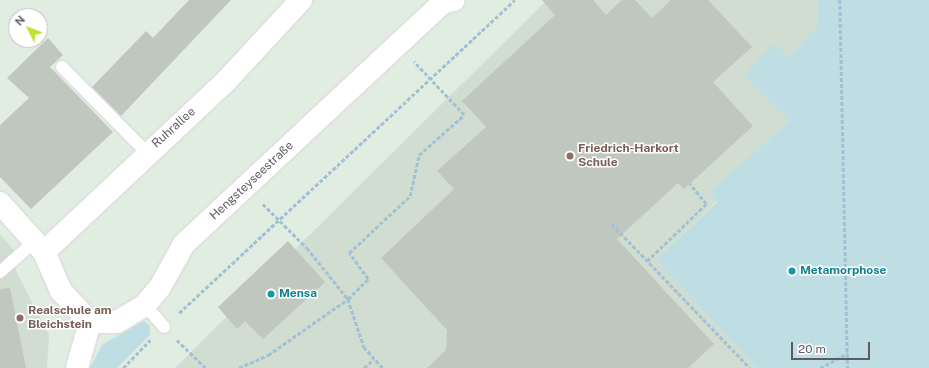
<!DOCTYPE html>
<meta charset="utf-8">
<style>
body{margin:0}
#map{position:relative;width:929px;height:368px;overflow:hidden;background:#e2ede1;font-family:"Public Sans",sans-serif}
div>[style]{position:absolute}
.education>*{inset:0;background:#d1ddd0}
.green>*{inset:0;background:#bedee4}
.building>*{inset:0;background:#c0c7be}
.path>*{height:2.5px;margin-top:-1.25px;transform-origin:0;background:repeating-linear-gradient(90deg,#a2c0d6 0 4px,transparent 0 6px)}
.roads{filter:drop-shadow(0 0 1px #dad4db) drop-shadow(0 0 1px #dad4db)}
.service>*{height:12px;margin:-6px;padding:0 6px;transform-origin:6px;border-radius:6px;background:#fff}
.minor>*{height:22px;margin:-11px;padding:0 11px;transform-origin:11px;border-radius:11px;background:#fff}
.dots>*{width:11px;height:11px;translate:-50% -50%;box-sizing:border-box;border:2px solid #fff;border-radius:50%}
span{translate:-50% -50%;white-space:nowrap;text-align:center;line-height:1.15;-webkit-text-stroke:3px #fff;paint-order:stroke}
.street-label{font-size:12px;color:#605a62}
.education-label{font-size:12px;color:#785e54;font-weight:700}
.left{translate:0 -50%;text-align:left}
.culture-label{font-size:12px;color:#0d838f;font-weight:700}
.north{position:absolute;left:8px;top:8px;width:40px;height:40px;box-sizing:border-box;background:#fff;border:1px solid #bfbdc0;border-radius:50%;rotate:312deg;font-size:11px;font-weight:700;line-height:16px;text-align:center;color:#605a62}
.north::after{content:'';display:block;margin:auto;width:14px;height:18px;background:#bbe52f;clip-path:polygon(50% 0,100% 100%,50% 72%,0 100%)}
.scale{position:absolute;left:791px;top:342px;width:79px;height:18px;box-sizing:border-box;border:2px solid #605a62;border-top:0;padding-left:5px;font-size:12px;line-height:14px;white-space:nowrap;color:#605a62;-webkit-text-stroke:3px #fff;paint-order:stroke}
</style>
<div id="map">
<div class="education">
<div style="clip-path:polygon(547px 0,818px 0,817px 26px,789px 58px,774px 43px,789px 121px,710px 191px,717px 201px,656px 260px,757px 368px,175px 368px)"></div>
<div style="clip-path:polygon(0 234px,14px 250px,15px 269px,49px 335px,47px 368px,0 368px)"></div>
</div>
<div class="green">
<div style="clip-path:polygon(818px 0,929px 0,929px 368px,757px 368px,656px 260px,717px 202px,710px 191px,789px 121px,744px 76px,774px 43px,789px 57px,817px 26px)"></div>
<div style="clip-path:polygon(144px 321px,150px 326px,150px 335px,117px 368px,90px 368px,102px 345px)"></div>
</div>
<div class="building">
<div style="clip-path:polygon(189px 0,231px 0,121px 116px,92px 87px,146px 31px,153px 38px)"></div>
<div style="clip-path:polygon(542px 0,593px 0,606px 15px,622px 0,635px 0,652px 18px,671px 0,708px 0,752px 47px,713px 82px,753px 126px,684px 189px,678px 183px,617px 239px,714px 344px,688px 368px,427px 368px,446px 350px,447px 330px,381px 258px,454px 189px,437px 171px,486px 127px,462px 101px,555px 15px)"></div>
<div style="clip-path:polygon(48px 38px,63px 55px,50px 67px,113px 132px,31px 209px,0 177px,0 125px,29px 98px,7px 78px)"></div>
<div style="clip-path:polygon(288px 241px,325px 282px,263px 339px,245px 321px,237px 329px,218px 307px)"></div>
<div style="clip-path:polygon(10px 288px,26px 368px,0 368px,0 289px)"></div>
</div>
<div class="path">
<div style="left:840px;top:0;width:368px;rotate:88.8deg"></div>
<div style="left:263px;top:204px;width:62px;rotate:45deg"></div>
<div style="left:307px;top:248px;width:65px;rotate:51.2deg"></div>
<div style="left:348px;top:299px;width:51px;rotate:71.6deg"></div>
<div style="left:364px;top:347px;width:28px;rotate:48deg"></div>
<div style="left:612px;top:224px;width:199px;rotate:46.2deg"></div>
<div style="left:647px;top:261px;width:82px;rotate:-44deg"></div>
<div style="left:706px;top:204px;width:26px;rotate:-129deg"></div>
<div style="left:179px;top:313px;width:459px;rotate:-43deg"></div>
<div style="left:177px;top:340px;width:40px;rotate:44deg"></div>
<div style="left:123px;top:368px;width:39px;rotate:-46deg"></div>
<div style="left:239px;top:368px;width:32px;rotate:-24deg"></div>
<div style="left:268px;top:355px;width:98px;rotate:-35deg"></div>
<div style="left:348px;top:299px;width:28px;rotate:-45deg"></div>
<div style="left:368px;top:279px;width:32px;rotate:-126deg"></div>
<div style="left:349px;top:253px;width:83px;rotate:-43.1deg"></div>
<div style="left:410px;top:196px;width:42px;rotate:-77.6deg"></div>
<div style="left:419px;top:155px;width:60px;rotate:-41.6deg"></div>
<div style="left:464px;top:115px;width:73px;rotate:-133.3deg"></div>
<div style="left:364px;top:368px;width:13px;rotate:-42deg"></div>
<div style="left:820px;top:368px;width:32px;rotate:-28deg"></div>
</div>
<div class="roads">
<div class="service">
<div style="left:62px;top:67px;width:121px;rotate:45.3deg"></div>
<div style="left:0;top:272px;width:45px;rotate:-41.4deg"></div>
<div style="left:145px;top:305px;width:29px;rotate:49deg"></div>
</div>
<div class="minor">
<div style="left:0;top:203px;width:66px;rotate:48.1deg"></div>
<div style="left:44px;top:252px;width:43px;rotate:66.4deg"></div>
<div style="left:61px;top:291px;width:42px;rotate:46.9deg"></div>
<div style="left:44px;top:252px;width:251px;rotate:-43.2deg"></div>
<div style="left:227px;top:80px;width:109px;rotate:-47.2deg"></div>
<div style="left:90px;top:322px;width:27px"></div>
<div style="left:117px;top:322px;width:33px;rotate:-31deg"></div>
<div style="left:145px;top:305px;width:23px;rotate:-50deg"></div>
<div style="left:160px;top:287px;width:49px;rotate:-60.8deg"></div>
<div style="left:184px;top:244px;width:353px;rotate:-43deg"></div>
<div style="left:442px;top:3px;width:12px;rotate:-14deg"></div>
<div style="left:77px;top:368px;width:48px;rotate:-74.2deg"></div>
</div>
</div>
<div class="dots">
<div style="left:570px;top:156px;background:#8d6e63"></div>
<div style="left:792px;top:271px;background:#0f9aa8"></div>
<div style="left:271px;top:294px;background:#0f9aa8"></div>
<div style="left:20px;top:318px;background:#8d6e63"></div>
</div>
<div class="street-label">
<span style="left:174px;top:128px;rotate:-42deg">Ruhrallee</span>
<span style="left:252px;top:181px;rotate:-43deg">Hengsteyseestraße</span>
</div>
<div class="education-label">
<span class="left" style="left:578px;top:156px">Friedrich-Harkort<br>Schule</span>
<span class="left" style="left:28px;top:318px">Realschule am<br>Bleichstein</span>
</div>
<div class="culture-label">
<span class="left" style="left:800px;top:271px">Metamorphose</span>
<span class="left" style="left:279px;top:294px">Mensa</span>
</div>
<div class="north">N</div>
<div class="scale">20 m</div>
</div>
